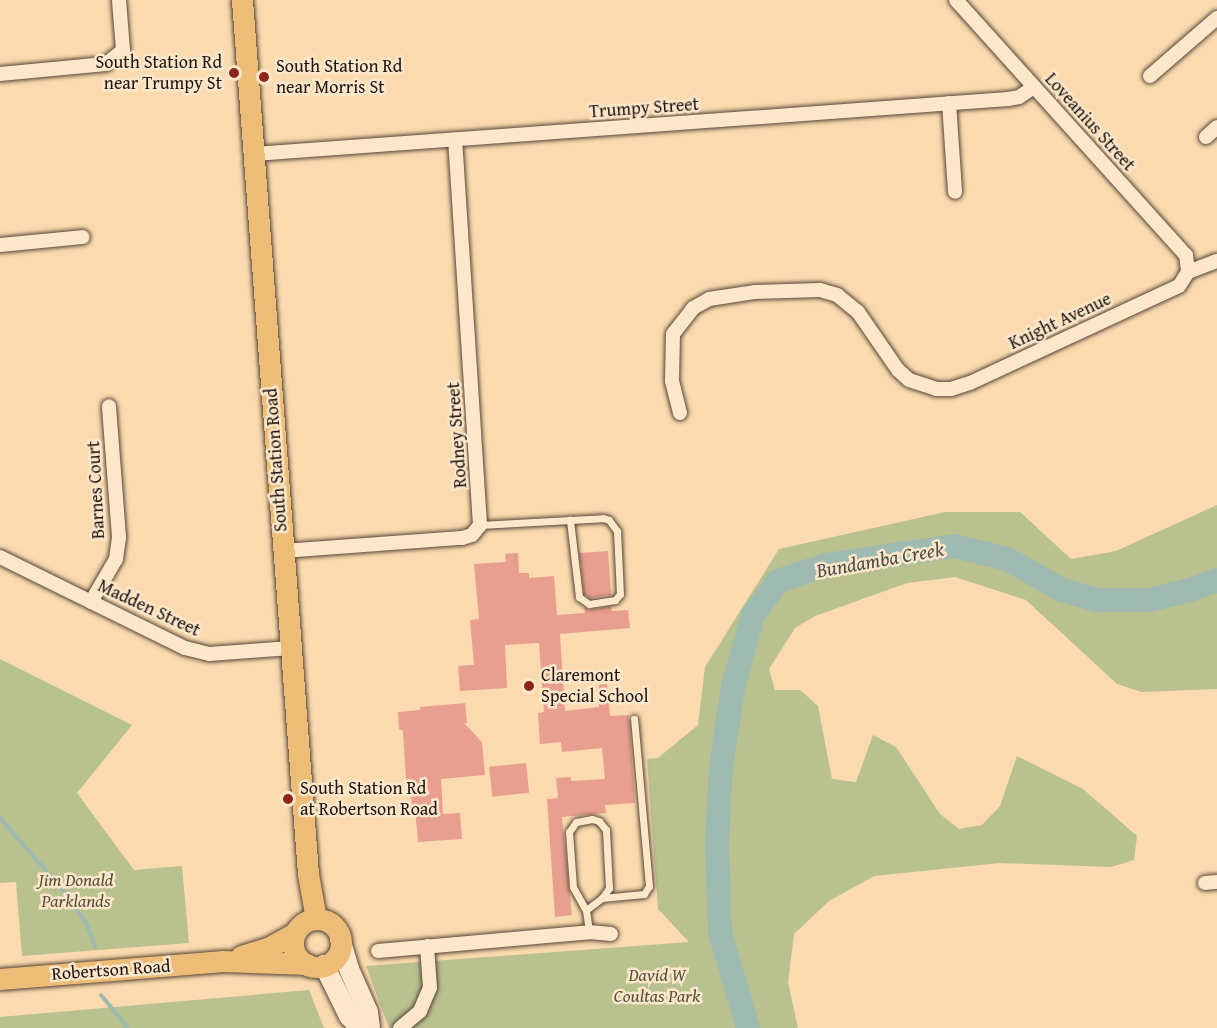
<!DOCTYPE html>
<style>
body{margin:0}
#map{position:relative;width:1217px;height:1028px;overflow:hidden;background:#fadaae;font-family:"Gentium Book Plus",serif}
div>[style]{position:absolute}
.green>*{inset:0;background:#b9c18f}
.stream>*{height:4px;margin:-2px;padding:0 2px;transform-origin:2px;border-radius:2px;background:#9fbab0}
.river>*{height:24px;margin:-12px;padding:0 12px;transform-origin:12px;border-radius:12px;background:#9fbab0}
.building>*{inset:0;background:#e89f8f;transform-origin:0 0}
.roads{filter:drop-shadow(0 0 2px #564638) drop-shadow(0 0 2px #564638)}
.service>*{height:7px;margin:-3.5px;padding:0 3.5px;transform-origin:3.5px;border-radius:3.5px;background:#fce7ca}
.minor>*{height:14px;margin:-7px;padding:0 7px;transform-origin:7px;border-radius:7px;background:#fce7ca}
.secondary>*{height:20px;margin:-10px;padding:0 10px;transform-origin:10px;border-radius:10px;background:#fce7ca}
.primary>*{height:21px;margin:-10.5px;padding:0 10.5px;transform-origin:10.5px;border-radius:10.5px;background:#edbd77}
.primary>.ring{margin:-10.5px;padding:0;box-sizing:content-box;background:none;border:21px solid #edbd77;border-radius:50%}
.dots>*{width:16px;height:16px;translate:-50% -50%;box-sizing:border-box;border:3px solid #fce7ca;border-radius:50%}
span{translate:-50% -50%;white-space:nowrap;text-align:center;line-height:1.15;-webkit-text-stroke:5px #fce7ca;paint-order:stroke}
.poi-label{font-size:18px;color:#1f1410}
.right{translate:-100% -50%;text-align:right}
.left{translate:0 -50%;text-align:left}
.street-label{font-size:18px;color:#1f1410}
.park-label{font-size:18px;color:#55513c;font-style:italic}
.water-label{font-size:20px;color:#4c4e48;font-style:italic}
</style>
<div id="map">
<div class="green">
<div style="clip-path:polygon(1217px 505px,1217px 689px,1141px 692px,1117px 684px,1026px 600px,955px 577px,907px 583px,815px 616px,795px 628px,769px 669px,775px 690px,800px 690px,818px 706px,832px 779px,856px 782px,873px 735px,896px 747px,940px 814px,959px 829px,982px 825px,1000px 806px,1017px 756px,1083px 789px,1137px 836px,1134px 860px,1111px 867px,1000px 863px,874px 876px,829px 901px,794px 934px,788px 982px,798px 1028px,389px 1028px,366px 966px,689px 942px,658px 909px,647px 759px,658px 758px,698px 725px,705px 667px,779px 549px,945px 512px,1020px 512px,1071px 559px,1116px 551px)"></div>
<div style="clip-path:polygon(0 659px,132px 725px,77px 793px,134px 870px,182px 866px,189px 943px,22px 956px,16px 882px,0 883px)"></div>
<div style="clip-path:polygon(309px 990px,324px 1028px,0 1028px,0 1017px)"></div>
</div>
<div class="stream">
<div style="left:0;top:818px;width:94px;rotate:48.9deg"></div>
<div style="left:62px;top:889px;width:42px;rotate:54.8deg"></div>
<div style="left:86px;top:923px;width:26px;rotate:69deg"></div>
<div style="left:101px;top:995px;width:43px;rotate:50.7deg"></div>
</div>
<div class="river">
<div style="left:748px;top:1028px;width:99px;rotate:-106.4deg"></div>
<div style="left:720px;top:933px;width:90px;rotate:-91.9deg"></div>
<div style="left:717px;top:843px;width:76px;rotate:-87deg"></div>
<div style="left:721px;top:767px;width:81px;rotate:-81.5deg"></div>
<div style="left:733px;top:687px;width:75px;rotate:-74.5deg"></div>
<div style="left:753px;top:615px;width:42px;rotate:-53.7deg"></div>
<div style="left:778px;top:581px;width:51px;rotate:-18.4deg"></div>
<div style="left:826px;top:565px;width:129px;rotate:-8.4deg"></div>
<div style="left:954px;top:546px;width:55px;rotate:13.8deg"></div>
<div style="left:1007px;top:559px;width:63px;rotate:29.4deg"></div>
<div style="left:1062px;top:590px;width:35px;rotate:16deg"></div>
<div style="left:1096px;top:600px;width:54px"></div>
<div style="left:1150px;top:600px;width:41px;rotate:-14deg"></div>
<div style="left:1190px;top:590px;width:29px;rotate:-20deg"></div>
</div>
<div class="building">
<div style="clip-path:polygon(608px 551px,611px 595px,590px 598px,584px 594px,579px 553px)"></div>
<div style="clip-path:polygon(518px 553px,519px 573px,529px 573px,529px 578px,554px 576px,557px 615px,585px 613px,584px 607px,590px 610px,611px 606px,612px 611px,628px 610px,630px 628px,560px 634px,565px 711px,599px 707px,599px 685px,607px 684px,610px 716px,629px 715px,635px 803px,605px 805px,606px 813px,562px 817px,572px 915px,555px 917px,547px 799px,558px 798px,556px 778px,571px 777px,571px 781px,605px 779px,602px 748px,562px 752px,561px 742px,540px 744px,538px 713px,544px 712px,539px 643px,505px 645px,507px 688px,460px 691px,458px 666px,474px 665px,470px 620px,479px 619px,474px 564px,506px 562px,505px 554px)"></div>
<div style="clip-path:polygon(465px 703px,467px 723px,464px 723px,482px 742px,485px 775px,441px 779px,443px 814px,460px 813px,462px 839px,418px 842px,415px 807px,412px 808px,410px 779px,406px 780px,403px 731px,399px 729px,398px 712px,420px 710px,420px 707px)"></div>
<div style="left:526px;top:763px;width:30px;height:37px;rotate:84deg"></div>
</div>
<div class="roads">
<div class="service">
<div style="left:480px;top:525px;width:90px;rotate:-3.2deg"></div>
<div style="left:570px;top:520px;width:33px;rotate:-3deg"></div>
<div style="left:603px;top:518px;width:6px;rotate:18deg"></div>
<div style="left:609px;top:520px;width:14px;rotate:54deg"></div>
<div style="left:617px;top:531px;width:63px;rotate:87.3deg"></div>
<div style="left:620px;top:594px;width:8px;rotate:130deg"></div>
<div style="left:615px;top:600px;width:26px;rotate:171deg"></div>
<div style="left:589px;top:604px;width:12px;rotate:-145deg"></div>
<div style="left:579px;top:597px;width:78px;rotate:-96.7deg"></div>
<div style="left:602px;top:898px;width:42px;rotate:-5.4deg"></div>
<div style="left:644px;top:894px;width:9px;rotate:-58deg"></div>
<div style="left:649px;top:886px;width:168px;rotate:-95.1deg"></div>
<div style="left:586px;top:910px;width:20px;rotate:-37deg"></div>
<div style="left:602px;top:898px;width:12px;rotate:-55deg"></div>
<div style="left:609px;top:888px;width:58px;rotate:-93deg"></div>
<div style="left:606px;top:830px;width:11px;rotate:-128deg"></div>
<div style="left:599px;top:821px;width:7px;rotate:-164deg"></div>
<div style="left:592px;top:819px;width:16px;rotate:169deg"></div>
<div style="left:576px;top:822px;width:12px;rotate:125deg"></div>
<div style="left:569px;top:832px;width:55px;rotate:85.8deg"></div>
<div style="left:573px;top:887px;width:26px;rotate:61deg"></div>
<div style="left:586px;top:910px;width:22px;rotate:82deg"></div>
</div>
<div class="minor">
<div style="left:956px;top:0;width:343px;rotate:48deg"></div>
<div style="left:1186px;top:255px;width:17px;rotate:83deg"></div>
<div style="left:0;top:74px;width:106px;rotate:-5.4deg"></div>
<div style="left:106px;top:64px;width:22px;rotate:-39deg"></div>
<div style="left:123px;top:50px;width:50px;rotate:-94.6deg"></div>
<div style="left:1150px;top:76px;width:89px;rotate:-40.9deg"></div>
<div style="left:949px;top:103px;width:89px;rotate:86.1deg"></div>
<div style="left:1206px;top:137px;width:15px;rotate:-42deg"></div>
<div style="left:254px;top:154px;width:756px;rotate:-4.17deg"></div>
<div style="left:1008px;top:99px;width:11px;rotate:-10deg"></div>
<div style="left:1019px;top:97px;width:18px;rotate:-34deg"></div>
<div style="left:0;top:245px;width:83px;rotate:-5.5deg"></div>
<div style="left:680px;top:413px;width:33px;rotate:-104deg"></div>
<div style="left:672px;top:381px;width:47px;rotate:-88.8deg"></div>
<div style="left:673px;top:334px;width:33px;rotate:-52deg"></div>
<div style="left:693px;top:308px;width:18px;rotate:-29deg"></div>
<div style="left:709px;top:299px;width:47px;rotate:-8.7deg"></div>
<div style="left:755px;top:292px;width:65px;rotate:-1.8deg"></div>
<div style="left:820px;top:290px;width:18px;rotate:16deg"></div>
<div style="left:837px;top:295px;width:27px;rotate:39deg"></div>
<div style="left:858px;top:312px;width:70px;rotate:55.4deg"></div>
<div style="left:898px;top:370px;width:15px;rotate:42deg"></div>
<div style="left:909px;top:380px;width:28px;rotate:18deg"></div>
<div style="left:936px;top:389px;width:15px"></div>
<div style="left:951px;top:389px;width:20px;rotate:-18deg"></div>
<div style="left:970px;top:383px;width:230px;rotate:-24.9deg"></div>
<div style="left:1179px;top:286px;width:17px;rotate:-57deg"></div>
<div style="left:1188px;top:272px;width:31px;rotate:-21deg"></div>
<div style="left:283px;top:551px;width:179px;rotate:-4.2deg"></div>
<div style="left:462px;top:538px;width:10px;rotate:-17deg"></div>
<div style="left:472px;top:535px;width:13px;rotate:-51deg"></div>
<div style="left:480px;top:525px;width:386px;rotate:-93.7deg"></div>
<div style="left:0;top:557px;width:206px;rotate:26.2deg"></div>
<div style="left:185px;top:648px;width:25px;rotate:14deg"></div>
<div style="left:209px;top:654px;width:82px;rotate:-4.2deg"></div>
<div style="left:91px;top:602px;width:50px;rotate:-59.8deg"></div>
<div style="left:116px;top:559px;width:22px;rotate:-82deg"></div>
<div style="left:119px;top:537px;width:131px;rotate:-94.4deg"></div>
<div style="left:1205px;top:883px;width:12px;rotate:-5deg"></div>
<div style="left:378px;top:951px;width:212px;rotate:-5.1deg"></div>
<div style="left:589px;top:932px;width:22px;rotate:5deg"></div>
<div style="left:400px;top:1028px;width:26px;rotate:-40deg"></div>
<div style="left:420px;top:1011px;width:25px;rotate:-67deg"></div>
<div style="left:430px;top:988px;width:42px;rotate:-94.1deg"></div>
</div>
<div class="secondary">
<div style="left:340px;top:939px;width:31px;rotate:73deg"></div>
<div style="left:349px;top:969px;width:47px;rotate:66.2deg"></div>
<div style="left:368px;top:1012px;width:16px;rotate:83deg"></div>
<div style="left:324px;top:965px;width:57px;rotate:63.9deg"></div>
<div style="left:349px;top:1016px;width:16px;rotate:47deg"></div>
</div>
<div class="primary">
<div style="left:242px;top:0;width:876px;rotate:85.68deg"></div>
<div style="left:308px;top:874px;width:46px;rotate:79.9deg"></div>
<div class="ring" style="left:293px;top:919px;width:27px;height:27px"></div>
<div style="left:241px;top:956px;width:28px;rotate:-17deg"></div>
<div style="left:268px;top:948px;width:31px;rotate:-29deg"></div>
<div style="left:0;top:979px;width:224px;rotate:-4.6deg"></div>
<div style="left:223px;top:961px;width:84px;rotate:2deg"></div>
</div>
</div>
<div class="dots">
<div style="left:234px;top:73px;background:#8f2418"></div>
<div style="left:264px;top:77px;background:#8f2418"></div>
<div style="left:529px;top:686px;background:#8f2418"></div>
<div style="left:288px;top:799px;background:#8f2418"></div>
</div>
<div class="poi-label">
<span class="right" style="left:222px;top:73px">South Station Rd<br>near Trumpy St</span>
<span class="left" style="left:276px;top:77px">South Station Rd<br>near Morris St</span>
<span class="left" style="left:541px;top:686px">Claremont<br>Special School</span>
<span class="left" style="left:300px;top:799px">South Station Rd<br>at Robertson Road</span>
</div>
<div class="street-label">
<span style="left:644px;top:108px;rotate:-4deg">Trumpy Street</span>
<span style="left:1090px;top:122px;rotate:48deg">Loveanius Street</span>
<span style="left:1060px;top:321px;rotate:-25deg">Knight Avenue</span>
<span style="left:457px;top:435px;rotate:-94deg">Rodney Street</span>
<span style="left:276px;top:460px;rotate:-94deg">South Station Road</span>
<span style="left:96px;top:490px;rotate:-93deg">Barnes Court</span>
<span style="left:149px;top:608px;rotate:25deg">Madden Street</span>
<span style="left:111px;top:970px;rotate:-4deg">Robertson Road</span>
</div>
<div class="park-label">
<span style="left:76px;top:891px">Jim Donald<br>Parklands</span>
<span style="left:657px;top:986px">David W<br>Coultas Park</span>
</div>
<div class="water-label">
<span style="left:880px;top:559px;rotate:-10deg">Bundamba Creek</span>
</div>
</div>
